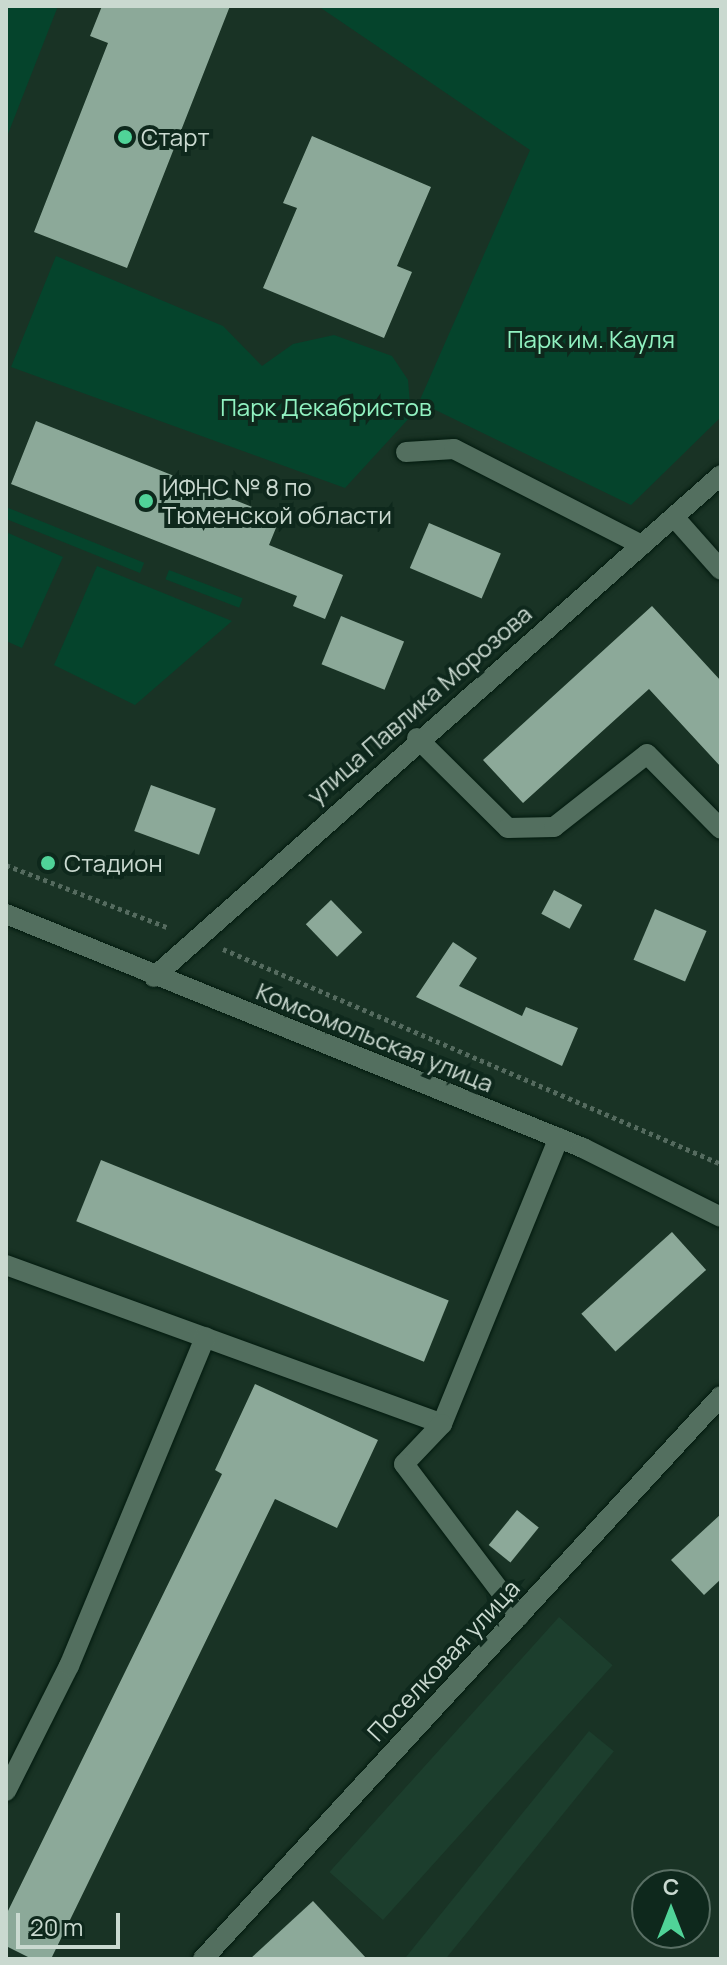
<!DOCTYPE html>
<meta charset="utf-8">
<style>
body{margin:0}
#map{position:relative;width:727px;height:1965px;overflow:hidden;background:#193325;font-family:Manrope,sans-serif}
div>[style]{position:absolute}
.built>*{inset:0;background:#1c3e2d;transform-origin:0 0}
.green>*{inset:0;background:#05442c;transform-origin:0 0}
.building>*{inset:0;background:#8ca999;transform-origin:0 0}
.path>*{height:5px;margin-top:-2.5px;transform-origin:0;background:repeating-linear-gradient(90deg,#556b5f 0 4px,transparent 0 8px)}
.roads{filter:drop-shadow(0 0 2px #021a0e) drop-shadow(0 0 2px #021a0e)}
.lane>*{height:20px;margin:-10px;padding:0 10px;transform-origin:10px;border-radius:10px;background:#536f5f}
.street>*{height:20px;margin:-10px;padding:0 10px;transform-origin:10px;border-radius:10px;background:#536f5f}
.dots>*{width:22px;height:22px;translate:-50% -50%;box-sizing:border-box;border:4px solid #0e281c;border-radius:50%}
span{translate:-50% -50%;white-space:nowrap;text-align:center;line-height:1.15;-webkit-text-stroke:8px #0e281c;paint-order:stroke}
.poi-label{font-size:24px;color:#cad9d0}
.left{translate:0 -50%;text-align:left}
.park-label{font-size:24px;color:#91f2c1}
.street-label{font-size:24px;color:#cad9d0}
.frame{position:absolute;inset:0;border:8px solid #cad9d0;pointer-events:none}
.north{position:absolute;left:631px;top:1869px;width:80px;height:80px;box-sizing:border-box;background:#0e281c;border:2px solid #596f64;border-radius:50%;rotate:0deg;font-size:22px;font-weight:700;line-height:32px;text-align:center;color:#cad9d0}
.north::after{content:'';display:block;margin:auto;width:28px;height:36px;background:#50d398;clip-path:polygon(50% 0,100% 100%,50% 72%,0 100%)}
.scale{position:absolute;left:16px;top:1913px;width:104px;height:36px;box-sizing:border-box;border:4px solid #cad9d0;border-top:0;padding-left:10px;font-size:24px;line-height:28px;white-space:nowrap;color:#cad9d0;-webkit-text-stroke:6px #0e281c;paint-order:stroke}
</style>
<div id="map">
<div class="built">
<div style="left:559px;top:1617px;width:72px;height:343px;rotate:42deg"></div>
<div style="left:589px;top:1731px;width:32px;height:294px;rotate:39deg"></div>
</div>
<div class="green">
<div style="clip-path:polygon(6px 6px,58px 6px,6px 139px)"></div>
<div style="clip-path:polygon(318px 6px,721px 6px,721px 417px,631px 505px,419px 402px,530px 150px)"></div>
<div style="clip-path:polygon(56px 256px,223px 326px,262px 366px,293px 344px,334px 335px,392px 356px,408px 380px,411px 416px,345px 488px,11px 367px)"></div>
<div style="left:6px;top:507px;width:149px;height:11px;rotate:22deg"></div>
<div style="clip-path:polygon(6px 532px,63px 557px,22px 648px,6px 641px)"></div>
<div style="clip-path:polygon(97px 566px,232px 621px,135px 705px,54px 665px)"></div>
<div style="left:169px;top:570px;width:79px;height:10px;rotate:21deg"></div>
</div>
<div class="building">
<div style="clip-path:polygon(102px 6px,230px 6px,127px 268px,34px 232px,108px 43px,90px 36px)"></div>
<div style="clip-path:polygon(312px 136px,431px 187px,397px 266px,412px 272px,384px 338px,263px 288px,297px 208px,283px 203px)"></div>
<div style="clip-path:polygon(36px 421px,280px 518px,269px 545px,343px 575px,325px 619px,293px 606px,297px 596px,11px 484px)"></div>
<div style="left:429px;top:523px;width:78px;height:49px;rotate:23deg"></div>
<div style="clip-path:polygon(652px 606px,721px 681px,721px 767px,649px 689px,523px 803px,483px 760px)"></div>
<div style="left:341px;top:616px;width:68px;height:52px;rotate:22deg"></div>
<div style="left:151px;top:785px;width:69px;height:49px;rotate:20deg"></div>
<div style="left:554px;top:890px;width:32px;height:27px;rotate:28deg"></div>
<div style="left:331px;top:900px;width:45px;height:35px;rotate:46deg"></div>
<div style="left:655px;top:909px;width:56px;height:55px;rotate:23deg"></div>
<div style="clip-path:polygon(453px 942px,477px 958px,459px 986px,522px 1016px,526px 1007px,578px 1028px,562px 1066px,416px 997px)"></div>
<div style="left:101px;top:1160px;width:375px;height:66px;rotate:22deg"></div>
<div style="left:672px;top:1232px;width:51px;height:122px;rotate:48deg"></div>
<div style="clip-path:polygon(255px 1384px,378px 1440px,337px 1528px,275px 1499px,51px 1959px,32px 1959px,6px 1946px,6px 1915px,222px 1474px,215px 1470px)"></div>
<div style="left:517px;top:1510px;width:28px;height:45px;rotate:39deg"></div>
<div style="clip-path:polygon(721px 1514px,721px 1579px,704px 1595px,671px 1560px)"></div>
<div style="clip-path:polygon(313px 1901px,367px 1959px,250px 1959px)"></div>
</div>
<div class="path">
<div style="left:6px;top:865px;width:175px;rotate:21.1deg"></div>
<div style="left:223px;top:949px;width:542px;rotate:23.35deg"></div>
</div>
<div class="roads">
<div class="lane">
<div style="left:417px;top:738px;width:128px;rotate:44.7deg"></div>
<div style="left:508px;top:828px;width:46px;rotate:-1.2deg"></div>
<div style="left:554px;top:827px;width:118px;rotate:-38.1deg"></div>
<div style="left:647px;top:754px;width:105px;rotate:45.4deg"></div>
<div style="left:6px;top:1265px;width:464px;rotate:20deg"></div>
<div style="left:442px;top:1424px;width:309px;rotate:-67.8deg"></div>
<div style="left:442px;top:1424px;width:55px;rotate:133.5deg"></div>
<div style="left:404px;top:1464px;width:191px;rotate:52.9deg"></div>
<div style="left:6px;top:1791px;width:140px;rotate:-63.3deg"></div>
<div style="left:69px;top:1666px;width:356px;rotate:-67.5deg"></div>
</div>
<div class="street">
<div style="left:406px;top:452px;width:48px;rotate:-3.6deg"></div>
<div style="left:454px;top:449px;width:211px;rotate:27.1deg"></div>
<div style="left:675px;top:518px;width:69px;rotate:48.5deg"></div>
<div style="left:6px;top:914px;width:623px;rotate:22.07deg"></div>
<div style="left:583px;top:1148px;width:154px;rotate:26.6deg"></div>
<div style="left:154px;top:977px;width:757px;rotate:-41.52deg"></div>
<div style="left:203px;top:1959px;width:765px;rotate:-47.38deg"></div>
</div>
</div>
<div class="dots">
<div style="left:125px;top:137px;background:#50d398"></div>
<div style="left:146px;top:501px;background:#50d398"></div>
<div style="left:48px;top:863px;background:#50d398"></div>
</div>
<div class="poi-label">
<span class="left" style="left:141px;top:137px">Старт</span>
<span class="left" style="left:162px;top:501px">ИФНС № 8 по<br>Тюменской области</span>
<span class="left" style="left:64px;top:863px">Стадион</span>
</div>
<div class="park-label">
<span style="left:591px;top:339px">Парк им. Кауля</span>
<span style="left:326px;top:407px">Парк Декабристов</span>
</div>
<div class="street-label">
<span style="left:419px;top:704px;rotate:-41deg">улица Павлика Морозова</span>
<span style="left:375px;top:1037px;rotate:22deg">Комсомольская улица</span>
<span style="left:443px;top:1660px;rotate:-47deg">Поселковая улица</span>
</div>
<div class="frame"></div>
<div class="north">С</div>
<div class="scale">20 m</div>
</div>
